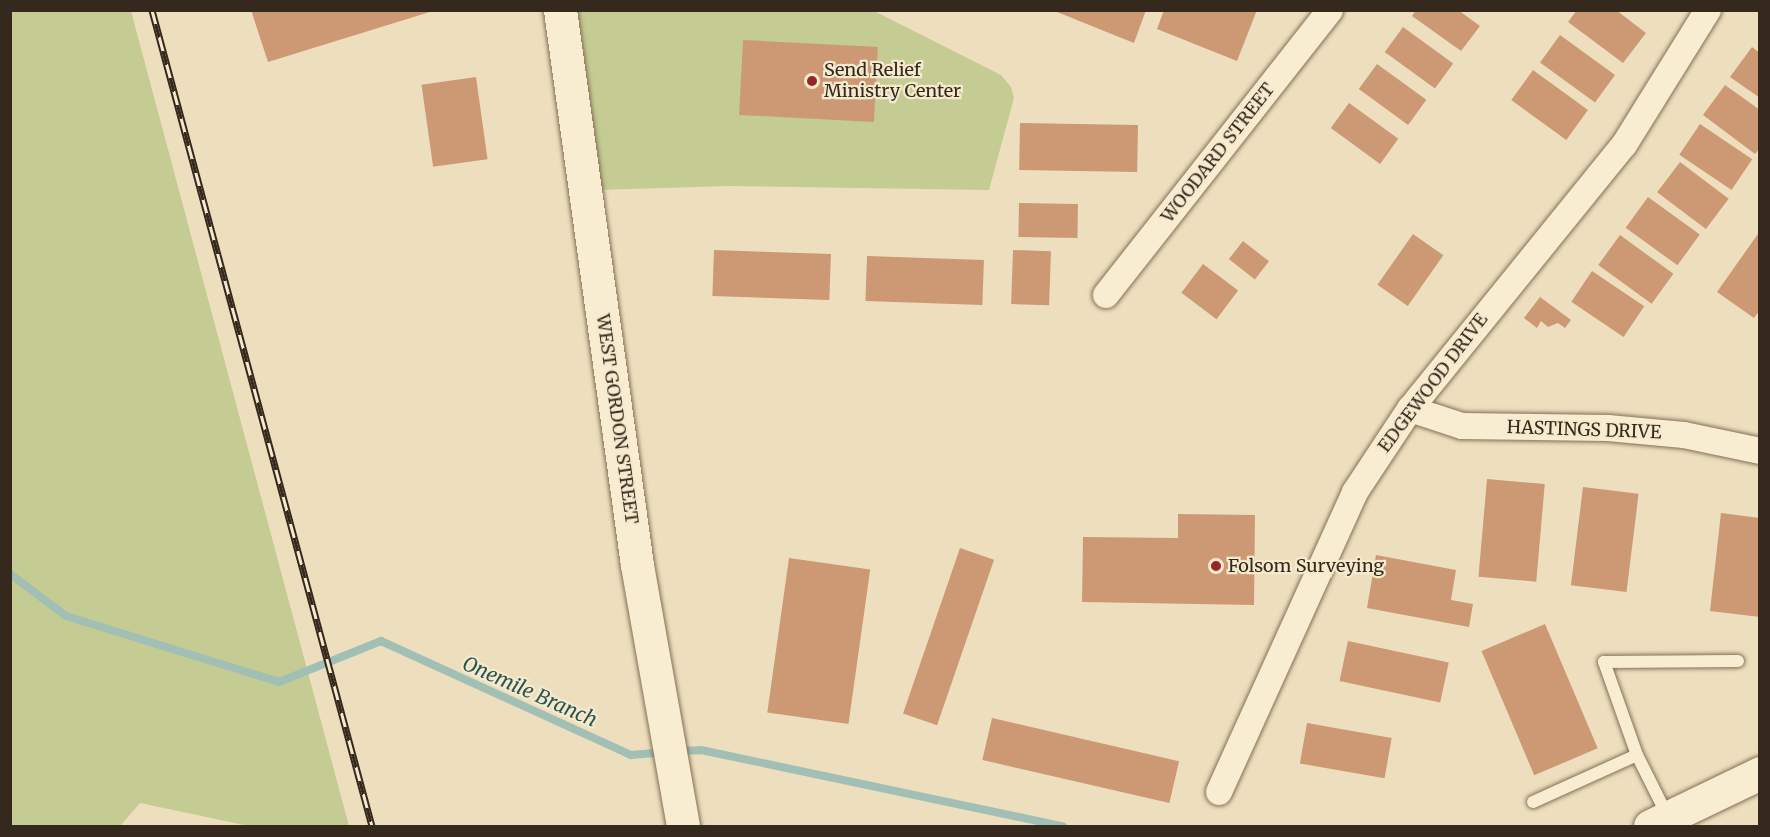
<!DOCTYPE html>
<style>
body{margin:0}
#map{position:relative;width:1770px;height:837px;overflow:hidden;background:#eddfbe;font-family:Merriweather,serif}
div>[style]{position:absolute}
.green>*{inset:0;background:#c4cb93}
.stream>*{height:8px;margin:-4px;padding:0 4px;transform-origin:4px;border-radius:4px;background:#a2bfb6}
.building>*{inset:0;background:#cc9974;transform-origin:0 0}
.roads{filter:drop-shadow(0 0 2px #857057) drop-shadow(0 0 2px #857057)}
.lane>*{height:12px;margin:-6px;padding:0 6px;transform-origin:6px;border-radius:6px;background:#f8edd1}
.street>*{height:26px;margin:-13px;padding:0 13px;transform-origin:13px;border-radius:13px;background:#f8edd1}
.secondary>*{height:33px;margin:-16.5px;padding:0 16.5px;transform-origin:16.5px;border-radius:16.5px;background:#f8edd1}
.rail>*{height:7px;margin-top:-3.5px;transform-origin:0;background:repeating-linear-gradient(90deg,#f5eace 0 14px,#35281c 0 28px);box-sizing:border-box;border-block:2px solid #35281c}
.dots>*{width:16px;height:16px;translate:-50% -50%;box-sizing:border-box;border:3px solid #f5eace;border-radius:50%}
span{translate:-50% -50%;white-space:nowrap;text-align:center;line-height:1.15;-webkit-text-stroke:4.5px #f5eace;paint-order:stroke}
.poi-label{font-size:18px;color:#35281c}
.left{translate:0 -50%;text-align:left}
.street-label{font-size:18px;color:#35281c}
.water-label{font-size:20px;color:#2b5552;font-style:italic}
.frame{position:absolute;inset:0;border:12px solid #35281c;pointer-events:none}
</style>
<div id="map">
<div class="green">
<div style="clip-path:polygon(10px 11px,131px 11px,349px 826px,249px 826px,140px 803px,120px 826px,11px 826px)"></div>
<div style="clip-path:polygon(569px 11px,874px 11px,1001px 75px,1011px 87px,1014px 98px,989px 190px,729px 186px,596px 190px)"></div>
</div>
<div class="stream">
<div style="left:10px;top:574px;width:70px;rotate:36.9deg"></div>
<div style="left:66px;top:616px;width:223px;rotate:17.2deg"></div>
<div style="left:279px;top:682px;width:110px;rotate:-21.9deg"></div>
<div style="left:381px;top:641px;width:275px;rotate:24.5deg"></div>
<div style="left:631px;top:755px;width:32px;rotate:-5deg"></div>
<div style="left:676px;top:751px;width:25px;rotate:-2deg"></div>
<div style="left:701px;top:750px;width:370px;rotate:11.9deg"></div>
</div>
<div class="building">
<div style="clip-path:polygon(251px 10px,433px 10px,433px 11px,268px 62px)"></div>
<div style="clip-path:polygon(1052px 10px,1146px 10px,1134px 43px)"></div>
<div style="clip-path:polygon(1164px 10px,1257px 10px,1237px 61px,1157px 29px)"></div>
<div style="clip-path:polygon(1416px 10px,1458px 10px,1480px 26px,1461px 51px,1412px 16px)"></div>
<div style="clip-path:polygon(1577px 10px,1616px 10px,1646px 33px,1623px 63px,1568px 22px)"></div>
<div style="left:1403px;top:27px;width:62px;height:31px;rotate:36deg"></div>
<div style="left:1560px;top:35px;width:68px;height:34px;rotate:36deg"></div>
<div style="left:743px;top:40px;width:135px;height:75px;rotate:3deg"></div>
<div style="clip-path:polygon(1752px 47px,1760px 53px,1760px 98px,1730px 77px)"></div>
<div style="left:1377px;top:64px;width:61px;height:31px;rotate:36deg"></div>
<div style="left:1533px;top:70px;width:68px;height:37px;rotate:36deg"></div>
<div style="left:476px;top:77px;width:83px;height:55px;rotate:82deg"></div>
<div style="clip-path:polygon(1725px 85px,1760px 110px,1760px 148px,1755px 154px,1703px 115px)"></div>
<div style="left:1349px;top:103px;width:61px;height:31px;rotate:36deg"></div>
<div style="left:1020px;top:123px;width:118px;height:47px;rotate:1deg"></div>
<div style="left:1700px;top:124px;width:63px;height:37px;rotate:34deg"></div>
<div style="left:1680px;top:162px;width:61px;height:38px;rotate:37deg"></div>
<div style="left:1648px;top:197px;width:64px;height:38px;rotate:36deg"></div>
<div style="left:1019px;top:203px;width:59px;height:34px;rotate:1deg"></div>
<div style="clip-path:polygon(1760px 231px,1760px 310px,1754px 318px,1717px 292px)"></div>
<div style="left:1413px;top:234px;width:37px;height:62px;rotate:35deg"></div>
<div style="left:1620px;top:235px;width:66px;height:37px;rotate:36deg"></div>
<div style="left:1243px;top:241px;width:33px;height:23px;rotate:38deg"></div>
<div style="left:714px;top:250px;width:117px;height:46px;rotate:2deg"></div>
<div style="left:1013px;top:250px;width:38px;height:54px;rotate:2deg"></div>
<div style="left:867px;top:256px;width:117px;height:45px;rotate:2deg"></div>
<div style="left:1203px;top:264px;width:44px;height:36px;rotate:37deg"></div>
<div style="left:1592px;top:271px;width:63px;height:37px;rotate:34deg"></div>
<div style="clip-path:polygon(1540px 297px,1571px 320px,1565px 328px,1558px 323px,1548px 327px,1541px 321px,1537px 328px,1524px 318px)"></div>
<div style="left:1487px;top:479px;width:58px;height:98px;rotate:5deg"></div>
<div style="left:1583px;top:487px;width:56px;height:99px;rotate:7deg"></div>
<div style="clip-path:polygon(1721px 513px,1760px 518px,1760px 617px,1710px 611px)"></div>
<div style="clip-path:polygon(1178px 514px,1255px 515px,1254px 605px,1082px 602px,1083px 537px,1178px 538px)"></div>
<div style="left:960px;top:548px;width:36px;height:175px;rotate:19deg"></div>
<div style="clip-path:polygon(1376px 555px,1456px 570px,1451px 600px,1473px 604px,1469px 627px,1367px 608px)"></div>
<div style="left:789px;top:558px;width:82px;height:156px;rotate:8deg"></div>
<div style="left:1545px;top:624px;width:135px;height:69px;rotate:67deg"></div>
<div style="left:1348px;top:641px;width:103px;height:41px;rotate:12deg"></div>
<div style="left:992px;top:718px;width:192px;height:43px;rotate:13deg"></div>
<div style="left:1307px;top:723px;width:86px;height:41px;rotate:10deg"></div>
</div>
<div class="roads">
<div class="lane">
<div style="left:1637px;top:755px;width:99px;rotate:-109.5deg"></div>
<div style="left:1604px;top:662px;width:134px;rotate:-0.4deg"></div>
<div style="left:1533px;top:802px;width:114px;rotate:-24.3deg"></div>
<div style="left:1637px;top:755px;width:69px;rotate:63.4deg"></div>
</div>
<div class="street">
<div style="left:1106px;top:295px;width:362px;rotate:-51.8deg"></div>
<div style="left:1410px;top:409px;width:55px;rotate:18.1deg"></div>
<div style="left:1462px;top:426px;width:146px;rotate:0.8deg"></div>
<div style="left:1608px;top:428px;width:76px;rotate:5.3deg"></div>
<div style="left:1684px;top:435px;width:78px;rotate:11.9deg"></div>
<div style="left:1219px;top:792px;width:329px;rotate:-65.6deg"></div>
<div style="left:1355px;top:492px;width:100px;rotate:-56.5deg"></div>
<div style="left:1410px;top:409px;width:340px;rotate:-51deg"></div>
<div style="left:1624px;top:145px;width:159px;rotate:-58.1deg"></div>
</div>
<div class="secondary">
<div style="left:560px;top:10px;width:560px;rotate:82.1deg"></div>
<div style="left:637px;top:565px;width:265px;rotate:80deg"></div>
<div style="left:1650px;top:826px;width:122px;rotate:-25.7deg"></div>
</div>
</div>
<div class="rail">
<div style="left:152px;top:10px;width:845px;rotate:74.91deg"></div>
</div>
<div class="dots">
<div style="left:812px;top:81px;background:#942728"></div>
<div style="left:1216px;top:566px;background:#942728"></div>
</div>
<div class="poi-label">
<span class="left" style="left:824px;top:81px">Send Relief<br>Ministry Center</span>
<span class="left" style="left:1228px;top:566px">Folsom Surveying</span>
</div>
<div class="street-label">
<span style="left:1218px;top:153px;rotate:-52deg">WOODARD STREET</span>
<span style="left:1433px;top:383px;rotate:-53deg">EDGEWOOD DRIVE</span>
<span style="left:617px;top:419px;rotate:82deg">WEST GORDON STREET</span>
<span style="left:1584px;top:430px;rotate:2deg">HASTINGS DRIVE</span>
</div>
<div class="water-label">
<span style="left:530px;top:691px;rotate:24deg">Onemile Branch</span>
</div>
<div class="frame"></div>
</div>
